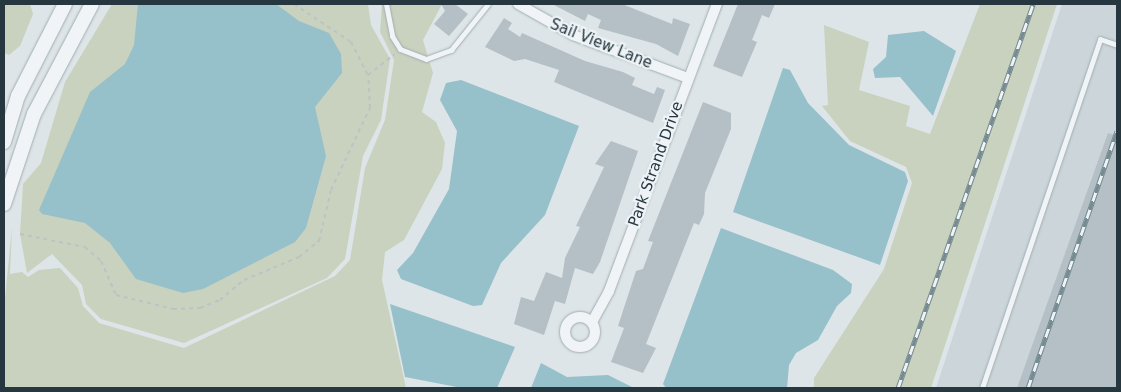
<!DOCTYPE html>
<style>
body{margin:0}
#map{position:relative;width:1121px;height:392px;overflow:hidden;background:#dde5e8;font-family:"DejaVu Sans",sans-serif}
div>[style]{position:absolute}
.built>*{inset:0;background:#cbd5da}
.green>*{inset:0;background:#c9d2be}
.water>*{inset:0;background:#96c0ca}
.building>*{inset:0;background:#b4c0c5}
.path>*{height:2px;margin-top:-1px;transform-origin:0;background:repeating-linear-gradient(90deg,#bbc3c6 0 4px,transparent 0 8px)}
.roads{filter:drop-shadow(0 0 1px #a2adb2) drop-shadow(0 0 1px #a2adb2)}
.service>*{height:5px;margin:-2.5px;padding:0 2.5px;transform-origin:2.5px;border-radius:2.5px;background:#f0f4f6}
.minor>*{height:10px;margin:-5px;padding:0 5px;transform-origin:5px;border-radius:5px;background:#f0f4f6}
.minor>.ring{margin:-5px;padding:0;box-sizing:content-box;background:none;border:10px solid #f0f4f6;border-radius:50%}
.tertiary>*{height:14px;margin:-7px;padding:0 7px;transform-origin:7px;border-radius:7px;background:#f0f4f6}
.rail>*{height:5px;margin-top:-2.5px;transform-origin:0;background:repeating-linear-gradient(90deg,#edf3f6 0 9px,#768a92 0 18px);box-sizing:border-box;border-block:1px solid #768a92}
span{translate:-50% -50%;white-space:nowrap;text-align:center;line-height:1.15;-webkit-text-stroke:4.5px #edf3f6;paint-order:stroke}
.street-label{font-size:15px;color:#26373f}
.frame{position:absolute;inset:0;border:5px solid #26373f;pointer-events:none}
</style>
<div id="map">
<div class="built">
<div style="clip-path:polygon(1062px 4px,1117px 4px,1117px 388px,936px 388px)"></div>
</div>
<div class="green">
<div style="clip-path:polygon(4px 4px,30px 4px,33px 14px,20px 46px,9px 55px,4px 53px)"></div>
<div style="clip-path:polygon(112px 4px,368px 4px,371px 25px,390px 59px,381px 120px,363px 156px,345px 259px,327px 278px,184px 343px,101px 319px,86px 304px,82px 285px,52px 254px,27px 273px,20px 234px,23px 184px,41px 163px,65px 82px)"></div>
<div style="clip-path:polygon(382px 4px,442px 4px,423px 40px,433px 73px,422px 112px,436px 122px,445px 143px,442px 169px,404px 240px,385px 252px,382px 280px,406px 388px,5px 388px,4px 309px,12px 227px,10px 274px,22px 272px,28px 277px,39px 270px,60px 268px,78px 288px,83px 306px,99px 323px,184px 348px,335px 276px,350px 260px,365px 168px,385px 120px,394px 60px,380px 32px)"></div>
<div style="clip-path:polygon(980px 4px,1057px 4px,931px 388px,814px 388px,814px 378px,884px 269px,912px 183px,906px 167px,850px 141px,822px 106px,828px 105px,824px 25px,869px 42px,859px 90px,910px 106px,906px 126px,930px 134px)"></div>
</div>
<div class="water">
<div style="clip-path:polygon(138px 4px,276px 4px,299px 21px,329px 33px,341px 54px,342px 73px,315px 107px,326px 156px,306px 228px,295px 242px,203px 289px,183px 293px,136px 279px,110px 243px,85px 223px,42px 214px,39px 210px,90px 92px,125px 64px,134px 45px)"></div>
<div style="clip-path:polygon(924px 31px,956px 51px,933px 116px,900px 77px,875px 78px,873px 69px,886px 57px,888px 35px)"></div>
<div style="clip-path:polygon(783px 68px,790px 70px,808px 103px,849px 145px,905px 172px,908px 181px,880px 265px,733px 212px)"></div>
<div style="clip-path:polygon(461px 80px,579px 126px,545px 215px,501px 263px,482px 305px,473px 306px,401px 279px,397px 270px,413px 253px,449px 189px,457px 131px,440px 100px,446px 83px)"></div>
<div style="clip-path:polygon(721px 228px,833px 270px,852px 284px,851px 293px,837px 306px,818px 340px,796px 353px,789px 365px,787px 388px,666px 388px,663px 384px)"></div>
<div style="clip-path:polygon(390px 304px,515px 347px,497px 388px,462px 388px,405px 377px)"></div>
<div style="clip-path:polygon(541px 363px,567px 377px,608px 375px,634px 388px,531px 388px)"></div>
</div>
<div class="building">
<div style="clip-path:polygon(441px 4px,455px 4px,468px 14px,449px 36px,434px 24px,445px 11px)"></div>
<div style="clip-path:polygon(552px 4px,622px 4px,672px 24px,673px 18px,690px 24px,678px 56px,656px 44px,598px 28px,601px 20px,588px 14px,585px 21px)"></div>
<div style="clip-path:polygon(738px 4px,775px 4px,769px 18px,762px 15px,752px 40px,757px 42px,742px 77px,713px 66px)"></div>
<div style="clip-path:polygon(504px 18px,512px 23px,508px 29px,520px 37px,522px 33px,585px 61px,623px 72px,635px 78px,632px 85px,654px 94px,657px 87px,665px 90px,653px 123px,554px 82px,559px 70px,525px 59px,514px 61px,485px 47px)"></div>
<div style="clip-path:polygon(703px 102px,731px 113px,731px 129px,705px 193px,704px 214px,699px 225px,694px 223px,646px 344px,656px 348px,643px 373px,611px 362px,624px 328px,618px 326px,636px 271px,643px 269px,650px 250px,653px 242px,648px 241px)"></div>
<div style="clip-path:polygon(1108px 133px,1117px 136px,1117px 388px,1017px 388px)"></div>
<div style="clip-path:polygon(611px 141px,638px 151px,600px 262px,593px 274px,575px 268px,565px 304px,555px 301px,544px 335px,514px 324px,521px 297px,534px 301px,546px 272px,562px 278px,565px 258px,580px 227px,576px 226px,604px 167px,595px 164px)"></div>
</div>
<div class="path">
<div style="left:294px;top:4px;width:69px;rotate:33.7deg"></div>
<div style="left:351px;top:42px;width:37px;rotate:63deg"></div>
<div style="left:20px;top:234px;width:66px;rotate:11.3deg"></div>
<div style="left:85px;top:247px;width:21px;rotate:41deg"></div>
<div style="left:101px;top:261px;width:37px;rotate:66deg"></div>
<div style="left:116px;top:295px;width:59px;rotate:13.8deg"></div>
<div style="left:173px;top:309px;width:27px;rotate:-2deg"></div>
<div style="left:200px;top:308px;width:22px;rotate:-22deg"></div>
<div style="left:220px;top:300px;width:31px;rotate:-40deg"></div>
<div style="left:244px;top:280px;width:60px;rotate:-22.7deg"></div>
<div style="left:299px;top:257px;width:26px;rotate:-39deg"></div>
<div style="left:319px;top:241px;width:52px;rotate:-76.8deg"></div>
<div style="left:331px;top:190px;width:91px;rotate:-64.6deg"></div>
<div style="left:370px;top:108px;width:33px;rotate:-93deg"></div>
<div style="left:368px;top:75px;width:34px;rotate:-38deg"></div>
</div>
<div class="roads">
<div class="service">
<div style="left:386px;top:4px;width:33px;rotate:79deg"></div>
<div style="left:392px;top:36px;width:15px;rotate:58deg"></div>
<div style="left:400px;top:49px;width:28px;rotate:21deg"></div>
<div style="left:426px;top:59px;width:27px;rotate:-20deg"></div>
<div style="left:451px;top:50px;width:59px;rotate:-51.2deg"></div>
<div style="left:982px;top:388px;width:368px;rotate:-71.3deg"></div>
<div style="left:1100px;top:39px;width:18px;rotate:19deg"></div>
</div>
<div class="minor">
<div style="left:518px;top:4px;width:63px;rotate:29.4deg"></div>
<div style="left:573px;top:35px;width:123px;rotate:20.5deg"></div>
<div class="ring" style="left:565px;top:317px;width:20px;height:20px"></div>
<div style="left:592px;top:322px;width:35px;rotate:-61deg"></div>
<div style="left:609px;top:291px;width:307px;rotate:-69.4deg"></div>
</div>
<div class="tertiary">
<div style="left:4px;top:142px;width:48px;rotate:-73.1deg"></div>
<div style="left:18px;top:96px;width:103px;rotate:-62.9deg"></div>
<div style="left:4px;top:204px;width:95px;rotate:-71.6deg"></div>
<div style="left:34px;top:114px;width:124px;rotate:-62.2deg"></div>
</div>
</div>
<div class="rail">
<div style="left:898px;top:388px;width:407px;rotate:-70.6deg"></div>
<div style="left:1028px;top:388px;width:272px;rotate:-70.9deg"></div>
</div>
<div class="street-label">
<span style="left:601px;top:44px;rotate:22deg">Sail View Lane</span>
<span style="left:656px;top:164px;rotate:-70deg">Park Strand Drive</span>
</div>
<div class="frame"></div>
</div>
